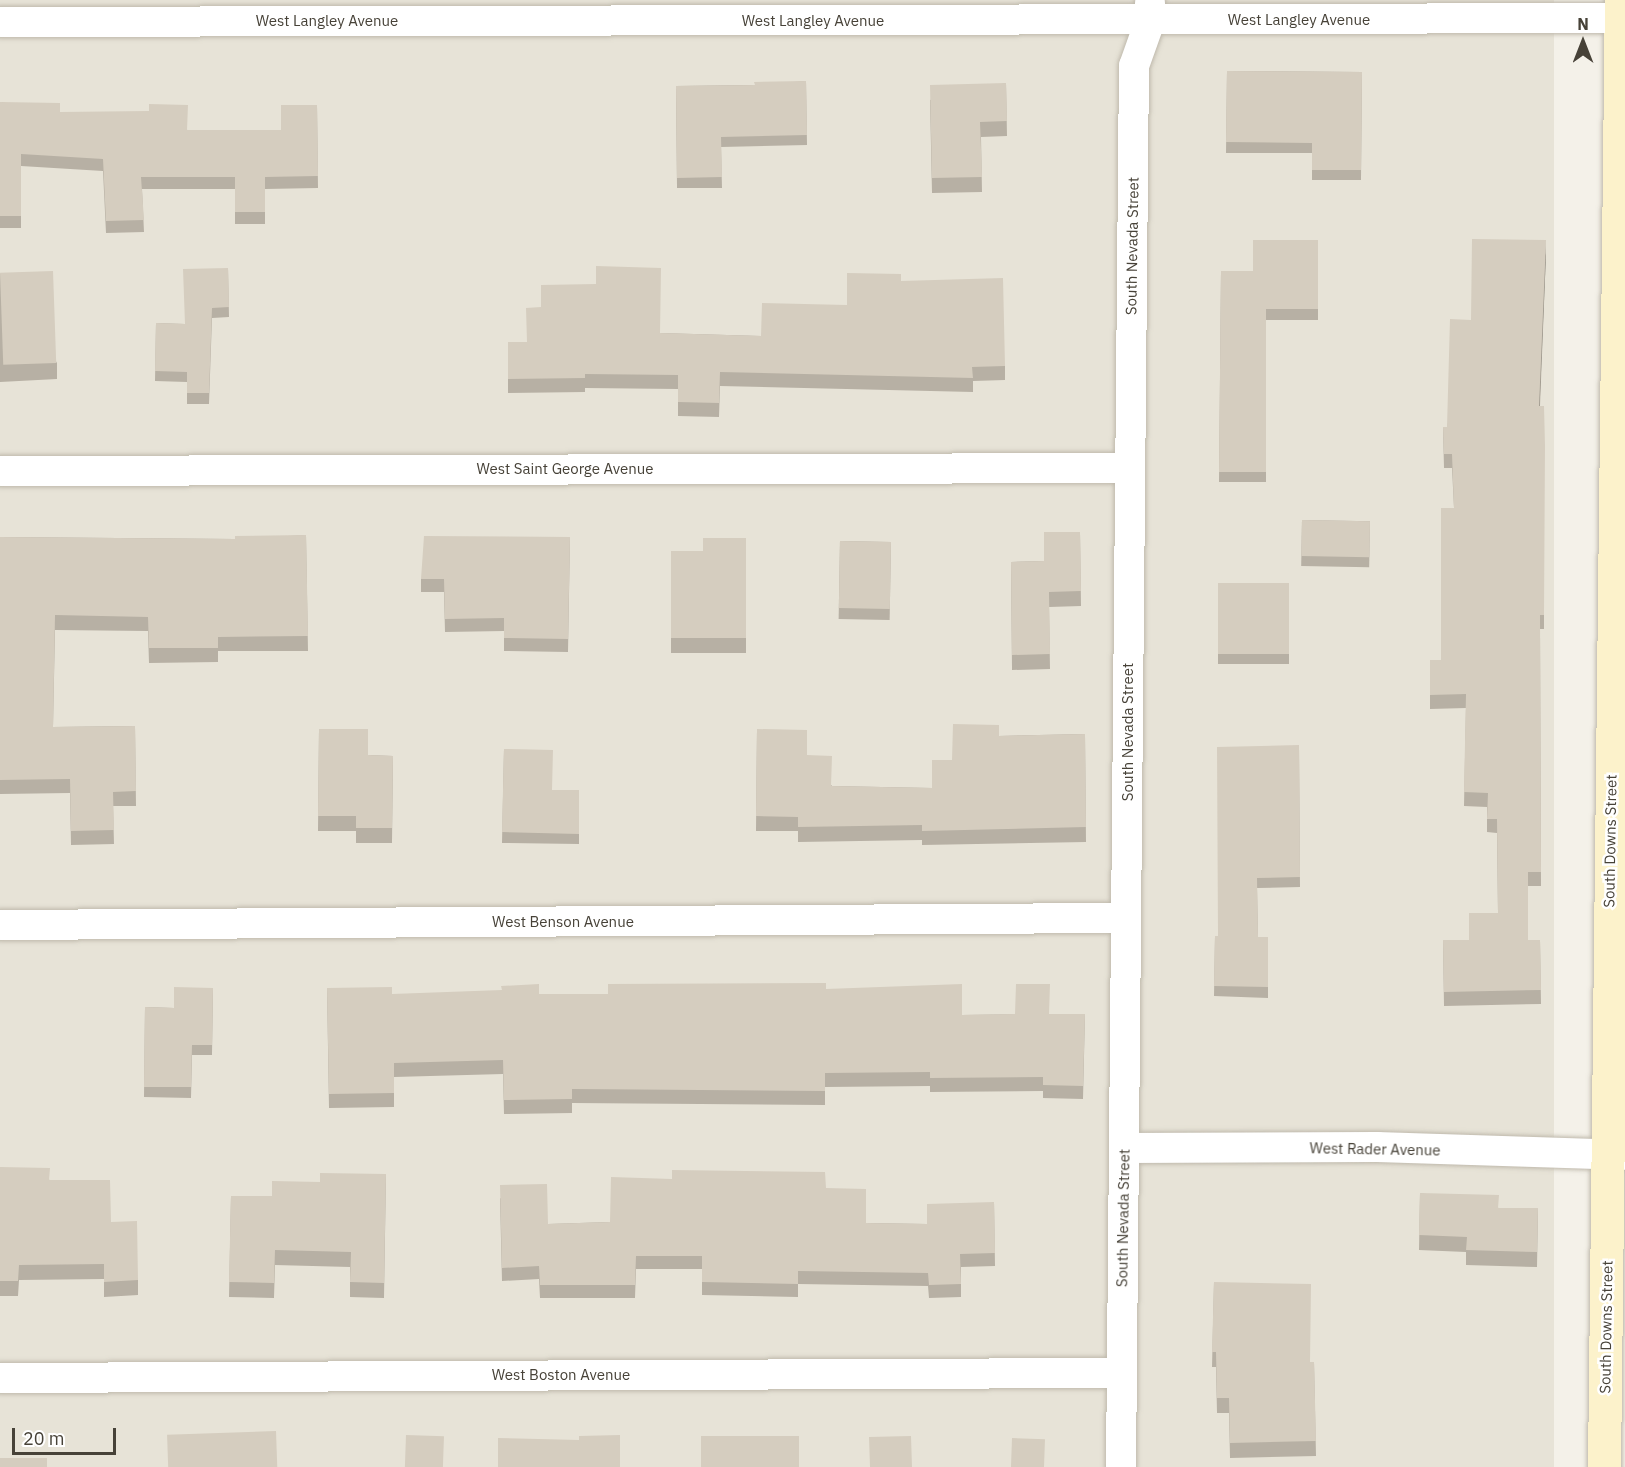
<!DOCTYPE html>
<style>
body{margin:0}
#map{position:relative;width:1625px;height:1467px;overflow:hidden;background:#f4f1e9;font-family:"IBM Plex Sans",sans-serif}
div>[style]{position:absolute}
.residential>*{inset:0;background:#e7e3d7;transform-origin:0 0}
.roads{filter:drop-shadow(0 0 2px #bfb9ac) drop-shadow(0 0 2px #bfb9ac)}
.minor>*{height:30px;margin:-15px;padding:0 15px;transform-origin:15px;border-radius:15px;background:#fff}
.secondary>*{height:33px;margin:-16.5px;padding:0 16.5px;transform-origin:16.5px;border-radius:16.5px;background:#fcf2cb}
.wall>*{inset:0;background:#b7b0a4;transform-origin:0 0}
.shaded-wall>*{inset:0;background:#959086}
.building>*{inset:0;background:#d5cdbf;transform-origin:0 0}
span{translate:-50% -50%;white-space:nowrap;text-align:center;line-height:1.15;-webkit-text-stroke:5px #fff;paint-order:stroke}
.street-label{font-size:15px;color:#474238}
.north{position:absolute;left:1553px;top:12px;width:60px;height:60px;-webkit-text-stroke:4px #fff;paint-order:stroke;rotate:0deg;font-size:16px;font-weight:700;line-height:24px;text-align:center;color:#474238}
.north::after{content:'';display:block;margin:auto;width:21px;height:27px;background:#474238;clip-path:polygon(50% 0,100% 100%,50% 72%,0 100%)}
.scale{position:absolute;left:12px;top:1428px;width:104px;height:27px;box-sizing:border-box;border:3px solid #474238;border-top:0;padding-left:8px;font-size:18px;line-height:21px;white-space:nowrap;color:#474238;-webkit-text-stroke:4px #fff;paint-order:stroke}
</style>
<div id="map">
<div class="residential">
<div style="left:0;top:0;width:1554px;height:1467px"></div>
</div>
<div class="roads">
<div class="minor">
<div style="left:0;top:22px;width:1625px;rotate:-0.14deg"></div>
<div style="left:0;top:471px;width:1130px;rotate:-0.15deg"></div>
<div style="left:0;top:925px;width:1126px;rotate:-0.36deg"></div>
<div style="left:1124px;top:1148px;width:253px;rotate:-0.2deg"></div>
<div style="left:1377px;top:1147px;width:248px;rotate:1.8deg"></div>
<div style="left:0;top:1378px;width:1122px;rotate:-0.26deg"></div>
<div style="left:1121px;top:1467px;width:1401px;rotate:-89.47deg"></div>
<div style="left:1134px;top:66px;width:48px;rotate:-70.4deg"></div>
<div style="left:1150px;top:21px;width:18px;rotate:-90deg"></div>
</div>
<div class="secondary">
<div style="left:1604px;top:1467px;width:1467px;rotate:-89.34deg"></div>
</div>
</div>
<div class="wall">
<div style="clip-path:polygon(1227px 71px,1362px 72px,1361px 180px,1312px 180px,1312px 153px,1226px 153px)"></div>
<div style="clip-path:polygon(806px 81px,807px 145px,721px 147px,722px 188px,677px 188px,676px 86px,755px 85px)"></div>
<div style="clip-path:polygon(1006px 83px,1007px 136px,981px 137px,982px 192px,932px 193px,930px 100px)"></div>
<div style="clip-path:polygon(0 102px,60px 112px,188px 130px,281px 130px,317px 105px,318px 188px,265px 189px,265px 224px,235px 224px,235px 189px,142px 189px,144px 232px,106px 233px,103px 171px,21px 166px,21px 228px,0 228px)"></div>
<div style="clip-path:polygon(1318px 240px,1318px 320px,1266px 320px,1266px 482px,1219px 482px,1221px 271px,1253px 271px)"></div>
<div style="clip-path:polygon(1546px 254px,1540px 406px,1544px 406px,1544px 629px,1540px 629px,1541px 886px,1528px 886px,1528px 940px,1540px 940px,1541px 1004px,1444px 1006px,1443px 940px,1469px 940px,1498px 913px,1497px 833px,1487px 832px,1487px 807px,1464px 806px,1466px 708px,1430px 709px,1430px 660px,1441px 660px,1454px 508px,1452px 468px,1444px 468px,1443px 427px,1447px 427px,1471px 320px)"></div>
<div style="clip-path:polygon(228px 268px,229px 317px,212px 318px,209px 404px,187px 404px,187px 382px,155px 381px,156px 323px,185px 324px)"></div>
<div style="clip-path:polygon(0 273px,57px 363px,57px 379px,0 382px)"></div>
<div style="clip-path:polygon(901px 281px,1005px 366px,1005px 380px,973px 381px,973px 392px,720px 386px,719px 417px,678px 416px,678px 389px,585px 388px,585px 392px,508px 393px,508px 342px,526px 342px,660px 333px,761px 336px,847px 305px)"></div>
<div style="left:1302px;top:520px;width:68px;height:46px;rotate:1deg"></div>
<div style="clip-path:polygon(1080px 532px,1081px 606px,1049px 607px,1050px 669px,1012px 670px,1011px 562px,1044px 561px)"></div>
<div style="clip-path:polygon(306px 535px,308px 651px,218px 651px,218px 662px,149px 663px,148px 631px,55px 630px,53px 727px,135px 726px,136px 806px,113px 806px,114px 844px,71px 845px,70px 793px,0 794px,0 537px,235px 539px)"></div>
<div style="clip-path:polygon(570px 537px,568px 652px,504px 651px,504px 631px,445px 632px,444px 592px,421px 592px,421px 579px)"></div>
<div style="clip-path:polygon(746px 538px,746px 653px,671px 653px,671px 551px,703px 551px)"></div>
<div style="left:840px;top:541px;width:51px;height:78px;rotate:1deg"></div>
<div style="left:1218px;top:583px;width:71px;height:81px"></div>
<div style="clip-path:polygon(319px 729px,368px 755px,393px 756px,392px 843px,356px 843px,356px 831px,318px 831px)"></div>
<div style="clip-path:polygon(757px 729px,807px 755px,832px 786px,932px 788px,952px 760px,999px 736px,1085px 734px,1086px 842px,922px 845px,922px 840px,798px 842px,798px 831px,756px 831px)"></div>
<div style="clip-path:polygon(1299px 745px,1300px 887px,1257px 888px,1258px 937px,1268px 937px,1268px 998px,1214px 996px,1215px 936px,1218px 936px)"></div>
<div style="clip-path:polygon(504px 749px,552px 790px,579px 790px,579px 844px,502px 843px)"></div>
<div style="clip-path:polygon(213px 988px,212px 1055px,192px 1055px,191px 1098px,144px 1097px,145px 1007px,174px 1008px)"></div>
<div style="clip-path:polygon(327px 988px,392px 994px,608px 994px,826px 989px,962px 1015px,1049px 1014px,1085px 1014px,1083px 1099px,1043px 1098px,1043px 1091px,930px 1092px,930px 1086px,825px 1087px,825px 1105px,572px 1103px,572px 1113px,504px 1114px,503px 1074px,394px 1077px,394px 1107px,329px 1108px)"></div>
<div style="clip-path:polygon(0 1167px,50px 1180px,111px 1222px,138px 1280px,138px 1295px,104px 1297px,104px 1279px,19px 1280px,18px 1296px,0 1296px)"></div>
<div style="clip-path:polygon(386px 1174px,384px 1298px,350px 1297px,350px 1267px,275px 1265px,274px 1298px,229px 1297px,231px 1196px,272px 1196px,320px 1182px)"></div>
<div style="clip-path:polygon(826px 1188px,866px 1223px,927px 1224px,994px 1202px,995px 1266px,961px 1267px,961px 1297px,929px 1298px,928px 1286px,798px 1284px,798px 1297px,702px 1295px,702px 1269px,636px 1269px,635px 1298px,540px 1298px,539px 1279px,502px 1281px,500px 1198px,548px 1224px,610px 1222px)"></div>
<div style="clip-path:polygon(1420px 1193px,1499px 1208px,1538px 1208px,1537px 1267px,1466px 1265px,1466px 1252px,1419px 1250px)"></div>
<div style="clip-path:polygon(1214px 1282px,1310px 1362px,1314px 1362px,1316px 1456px,1230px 1458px,1229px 1413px,1217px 1413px,1216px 1367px,1212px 1367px)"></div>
</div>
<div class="shaded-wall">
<div style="clip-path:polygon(1546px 240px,1546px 254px,1539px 420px,1539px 406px)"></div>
</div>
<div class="building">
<div style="clip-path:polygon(1227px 71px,1362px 72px,1361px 170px,1312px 170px,1312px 143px,1226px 142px)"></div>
<div style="clip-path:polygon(806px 81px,807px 135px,721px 137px,722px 177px,677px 178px,676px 86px,755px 85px,754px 82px)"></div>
<div style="clip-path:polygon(1006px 83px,1007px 121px,980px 122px,982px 177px,932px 178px,930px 85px)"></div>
<div style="clip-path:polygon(0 102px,60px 103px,60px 112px,149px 111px,149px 104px,188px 105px,187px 130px,281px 130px,281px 105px,317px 105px,318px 176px,265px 177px,265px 212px,235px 212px,235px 177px,141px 177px,144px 220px,106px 221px,103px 159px,21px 154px,21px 216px,0 216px)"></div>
<div style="clip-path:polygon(1472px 239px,1546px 240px,1539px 406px,1544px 406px,1545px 446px,1544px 615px,1540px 615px,1541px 872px,1528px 872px,1528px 940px,1540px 940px,1541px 990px,1444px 992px,1443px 940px,1469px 940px,1469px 913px,1498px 913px,1497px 819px,1487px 819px,1488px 793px,1464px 792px,1466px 694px,1430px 695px,1430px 660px,1441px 660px,1441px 508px,1454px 508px,1452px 454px,1444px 454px,1443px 427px,1447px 427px,1450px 319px,1471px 320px)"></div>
<div style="clip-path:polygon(1253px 240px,1318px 240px,1318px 309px,1266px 309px,1266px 472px,1219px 472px,1221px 271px,1253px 271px)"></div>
<div style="clip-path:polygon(596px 266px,661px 268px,660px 333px,761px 336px,762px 303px,847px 305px,847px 273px,901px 274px,901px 281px,1003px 278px,1005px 366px,972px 367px,973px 378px,720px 372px,719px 403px,678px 402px,678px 375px,585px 374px,585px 378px,508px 379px,508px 342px,527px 342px,526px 308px,541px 307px,541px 285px,596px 284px)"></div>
<div style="clip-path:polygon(228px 268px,229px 307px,212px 308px,209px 393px,187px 393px,187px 372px,155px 371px,156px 323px,185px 324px,183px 269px)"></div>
<div style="left:53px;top:271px;width:92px;height:53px;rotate:88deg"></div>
<div style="left:1302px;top:520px;width:68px;height:36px;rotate:1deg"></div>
<div style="clip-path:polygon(1044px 532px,1080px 532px,1081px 591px,1049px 592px,1050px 654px,1012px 655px,1011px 562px,1044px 561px)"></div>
<div style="clip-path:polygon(306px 535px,308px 636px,218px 637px,218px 648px,149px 648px,148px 617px,55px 615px,53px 727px,135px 726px,136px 791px,113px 792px,114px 830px,71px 831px,70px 779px,0 780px,0 537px,235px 539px,235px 536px)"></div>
<div style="clip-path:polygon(424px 536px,570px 537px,568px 639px,504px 638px,504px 618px,445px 619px,444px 579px,421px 579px)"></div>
<div style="clip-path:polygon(703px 538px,746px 538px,746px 638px,671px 638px,671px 551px,703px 551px)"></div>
<div style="left:840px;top:541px;width:51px;height:67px;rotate:1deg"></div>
<div style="left:1218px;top:583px;width:71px;height:71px"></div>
<div style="clip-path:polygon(953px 724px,999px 725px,999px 736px,1085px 734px,1086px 827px,922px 831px,922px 825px,798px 827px,798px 817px,756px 816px,757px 729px,807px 730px,807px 755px,832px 756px,831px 786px,932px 788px,932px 760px,952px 760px)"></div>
<div style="clip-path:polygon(319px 729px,368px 729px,368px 755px,393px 756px,392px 828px,356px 828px,356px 816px,318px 816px)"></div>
<div style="clip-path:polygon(1299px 745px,1300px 877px,1257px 878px,1258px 937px,1268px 937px,1268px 987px,1214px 986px,1215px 936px,1218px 936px,1217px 747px)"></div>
<div style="clip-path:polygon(504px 749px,553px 750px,552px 790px,579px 790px,579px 834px,502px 832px)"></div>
<div style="clip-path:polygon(826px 983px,826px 989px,962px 984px,962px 1015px,1015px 1014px,1016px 984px,1050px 984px,1049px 1014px,1085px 1014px,1083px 1086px,1043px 1085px,1043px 1077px,930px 1078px,930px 1072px,825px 1073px,825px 1091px,572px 1089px,572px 1099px,504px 1100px,503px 1060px,394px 1063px,394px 1093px,329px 1094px,327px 988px,392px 987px,392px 994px,502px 990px,501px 986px,539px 984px,539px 994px,608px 994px,608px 984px)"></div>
<div style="clip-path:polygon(174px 987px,213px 988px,212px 1045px,192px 1045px,191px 1087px,144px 1087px,145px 1007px,174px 1008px)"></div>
<div style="clip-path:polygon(0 1167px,50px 1168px,49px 1180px,110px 1180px,111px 1222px,137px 1221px,138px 1280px,104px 1282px,104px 1264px,19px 1265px,18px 1281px,0 1281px)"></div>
<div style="clip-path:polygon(672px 1170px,825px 1172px,826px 1188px,866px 1189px,866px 1223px,927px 1224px,927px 1204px,994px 1202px,995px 1253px,960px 1254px,961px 1284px,929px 1285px,928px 1273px,798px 1271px,798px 1284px,702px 1282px,702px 1256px,636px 1256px,635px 1285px,540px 1285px,539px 1266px,502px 1268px,500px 1185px,547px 1184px,548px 1224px,610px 1222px,611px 1177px,672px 1179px)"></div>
<div style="clip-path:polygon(320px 1173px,386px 1174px,384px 1283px,350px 1282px,351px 1252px,275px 1250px,274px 1283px,229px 1282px,231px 1196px,272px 1196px,272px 1181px,320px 1182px)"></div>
<div style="clip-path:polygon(1420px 1193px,1499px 1195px,1498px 1208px,1538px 1208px,1537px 1252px,1466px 1250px,1467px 1237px,1419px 1235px)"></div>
<div style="clip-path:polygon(1214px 1282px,1311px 1284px,1310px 1362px,1314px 1362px,1316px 1441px,1230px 1443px,1229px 1398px,1217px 1398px,1216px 1352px,1212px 1352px)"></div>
<div style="left:276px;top:1431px;width:36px;height:109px;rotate:88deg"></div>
<div style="left:406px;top:1435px;width:38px;height:32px;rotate:2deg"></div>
<div style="clip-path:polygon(620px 1435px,620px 1467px,498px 1467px,498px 1438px,579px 1440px,579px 1436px)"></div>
<div style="left:701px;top:1436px;width:98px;height:31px"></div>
<div style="clip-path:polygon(911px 1436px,912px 1467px,851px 1467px,870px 1467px,869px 1437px)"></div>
<div style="left:1012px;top:1438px;width:33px;height:29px;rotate:2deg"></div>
<div style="left:0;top:1458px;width:47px;height:9px"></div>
</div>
<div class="street-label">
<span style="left:1299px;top:20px">West Langley Avenue</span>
<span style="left:327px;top:21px">West Langley Avenue</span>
<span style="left:813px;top:21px">West Langley Avenue</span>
<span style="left:1132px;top:246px;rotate:-89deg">South Nevada Street</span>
<span style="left:565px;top:469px">West Saint George Avenue</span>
<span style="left:1128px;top:732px;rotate:-90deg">South Nevada Street</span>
<span style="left:1610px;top:841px;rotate:-89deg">South Downs Street</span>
<span style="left:563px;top:922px">West Benson Avenue</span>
<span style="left:1375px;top:1149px;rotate:1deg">West Rader Avenue</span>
<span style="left:1123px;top:1218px;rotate:-89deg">South Nevada Street</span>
<span style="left:1606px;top:1327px;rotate:-89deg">South Downs Street</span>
<span style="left:561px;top:1375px">West Boston Avenue</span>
</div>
<div class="north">N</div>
<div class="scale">20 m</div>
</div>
